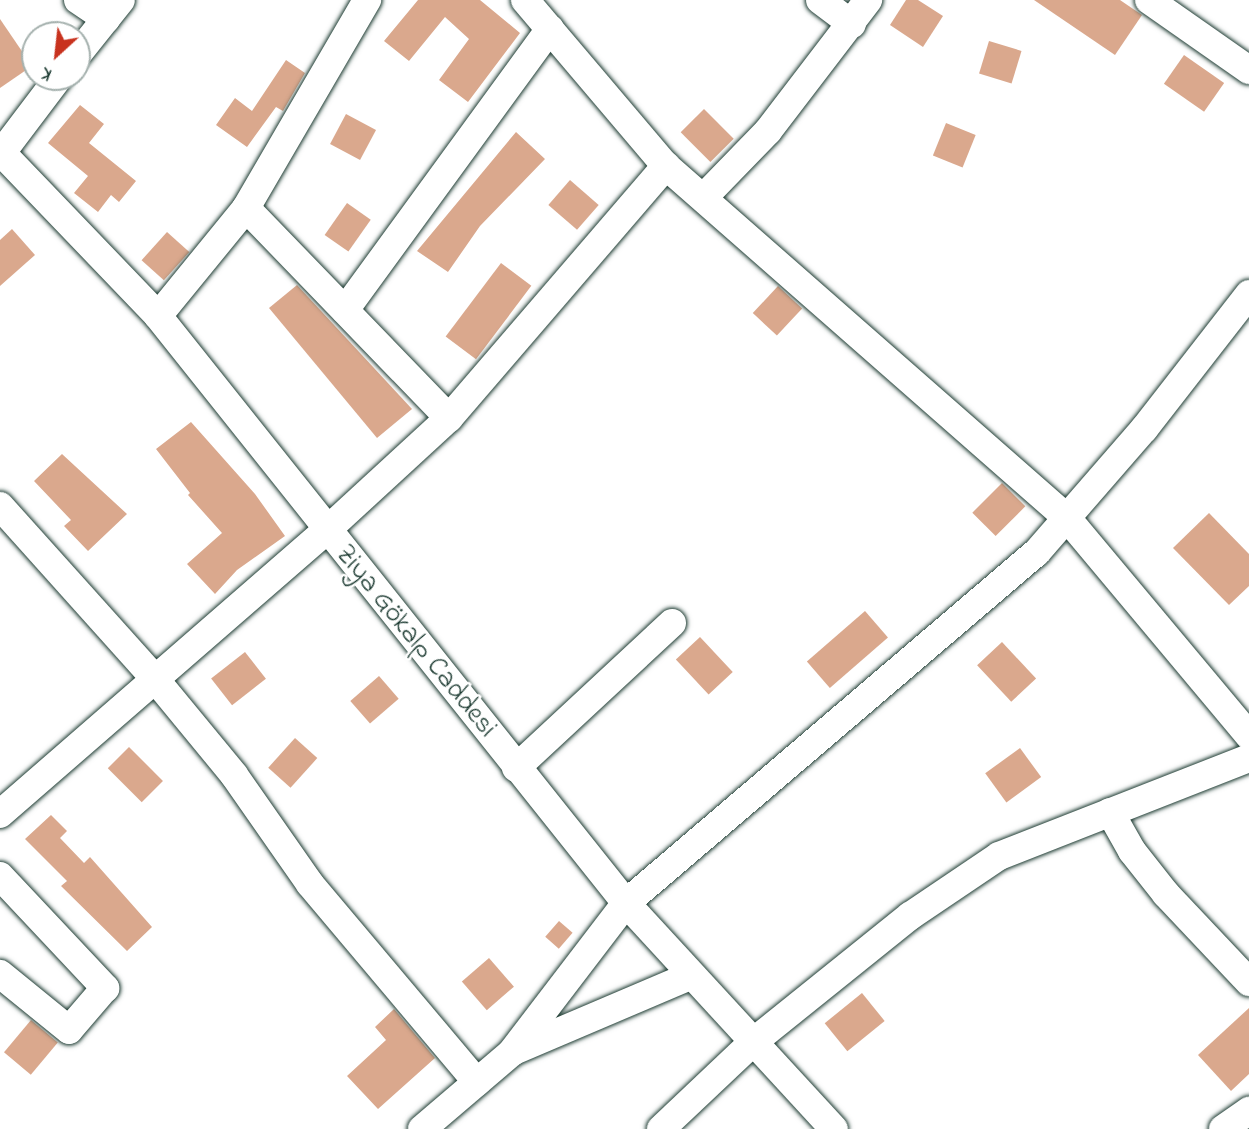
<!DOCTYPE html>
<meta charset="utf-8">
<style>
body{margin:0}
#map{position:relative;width:1249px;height:1129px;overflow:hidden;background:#fff;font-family:"Indie Flower",sans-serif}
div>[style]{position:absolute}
.building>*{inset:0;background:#daa88d;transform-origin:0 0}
.roads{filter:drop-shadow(0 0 2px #1f3d34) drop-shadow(0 0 2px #1f3d34)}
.minor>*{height:28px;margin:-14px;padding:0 14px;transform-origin:14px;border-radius:14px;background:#fff}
span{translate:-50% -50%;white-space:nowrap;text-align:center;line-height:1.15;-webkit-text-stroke:5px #fff;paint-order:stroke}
.street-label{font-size:28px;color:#1f3d34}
.north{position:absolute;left:21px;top:21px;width:70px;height:70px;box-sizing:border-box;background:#fff;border:2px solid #a5b1ae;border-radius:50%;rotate:207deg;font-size:19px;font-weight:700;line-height:28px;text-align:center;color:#1f3d34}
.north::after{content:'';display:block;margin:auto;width:24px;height:32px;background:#c8321e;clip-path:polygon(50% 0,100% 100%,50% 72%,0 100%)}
</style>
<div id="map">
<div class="building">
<div style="clip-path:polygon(418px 0,480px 0,520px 33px,468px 102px,439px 80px,469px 39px,445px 17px,409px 61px,384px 41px)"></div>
<div style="clip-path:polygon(906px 0,918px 0,943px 16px,923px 47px,890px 25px)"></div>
<div style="clip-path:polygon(1034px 0,1120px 0,1142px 15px,1115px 55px)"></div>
<div style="clip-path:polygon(0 19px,32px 66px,0 88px)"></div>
<div style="left:989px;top:41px;width:34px;height:34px;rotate:17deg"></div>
<div style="left:1184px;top:55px;width:49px;height:35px;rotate:35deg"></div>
<div style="clip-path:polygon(286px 60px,305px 73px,283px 111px,276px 107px,247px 147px,216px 125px,235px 98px,252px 111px)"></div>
<div style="clip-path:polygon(80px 105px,104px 124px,89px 143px,136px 181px,119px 202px,111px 195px,98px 212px,74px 193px,88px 176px,48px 143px)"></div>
<div style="left:704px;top:109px;width:42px;height:33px;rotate:45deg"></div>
<div style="left:346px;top:114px;width:34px;height:34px;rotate:28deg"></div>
<div style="left:946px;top:123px;width:32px;height:35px;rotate:22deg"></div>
<div style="clip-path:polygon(516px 132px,545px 159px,480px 226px,448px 272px,417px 251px)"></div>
<div style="left:570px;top:180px;width:38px;height:33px;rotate:41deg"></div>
<div style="left:347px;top:203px;width:29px;height:39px;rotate:35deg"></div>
<div style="clip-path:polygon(12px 229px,35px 255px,0 286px,0 240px)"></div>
<div style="left:167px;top:232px;width:30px;height:38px;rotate:42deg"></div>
<div style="left:501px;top:263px;width:38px;height:92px;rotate:37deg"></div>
<div style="clip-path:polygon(297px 285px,412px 409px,377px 438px,269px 308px)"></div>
<div style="left:778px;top:286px;width:33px;height:37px;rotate:43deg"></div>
<div style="clip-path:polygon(191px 422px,255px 494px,285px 536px,237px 570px,215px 594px,187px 564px,222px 533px,188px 495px,190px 493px,156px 449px)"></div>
<div style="clip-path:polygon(62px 454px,127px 514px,88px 551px,64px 526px,71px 520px,34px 481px)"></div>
<div style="left:1002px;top:483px;width:33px;height:42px;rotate:45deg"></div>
<div style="clip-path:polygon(1209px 513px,1249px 554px,1249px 586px,1229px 605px,1173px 548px)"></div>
<div style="left:865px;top:611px;width:35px;height:77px;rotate:49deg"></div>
<div style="left:700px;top:637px;width:48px;height:33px;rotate:47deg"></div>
<div style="left:1002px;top:642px;width:50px;height:34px;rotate:47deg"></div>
<div style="left:245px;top:652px;width:34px;height:43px;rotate:52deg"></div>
<div style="left:379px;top:676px;width:30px;height:38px;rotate:49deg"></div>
<div style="left:295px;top:738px;width:30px;height:40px;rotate:42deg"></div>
<div style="left:129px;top:747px;width:48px;height:30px;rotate:45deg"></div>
<div style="left:1020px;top:748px;width:36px;height:43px;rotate:54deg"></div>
<div style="clip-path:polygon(51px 815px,67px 831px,60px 838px,84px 863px,90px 857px,152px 927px,127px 951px,61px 886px,67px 881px,25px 839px)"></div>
<div style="left:559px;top:921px;width:18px;height:21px;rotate:41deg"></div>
<div style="left:489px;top:958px;width:38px;height:36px;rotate:49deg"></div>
<div style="left:862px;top:993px;width:36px;height:48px;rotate:51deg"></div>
<div style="clip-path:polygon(1249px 1008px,1249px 1074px,1231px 1091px,1198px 1055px)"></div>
<div style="clip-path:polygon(394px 1009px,435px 1058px,378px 1109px,347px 1076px,386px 1040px,375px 1027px)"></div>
<div style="left:31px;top:1020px;width:35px;height:42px;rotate:40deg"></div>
</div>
<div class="roads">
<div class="minor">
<div style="left:78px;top:0;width:34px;rotate:34deg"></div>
<div style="left:525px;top:0;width:218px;rotate:49.7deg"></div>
<div style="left:666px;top:166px;width:534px;rotate:41.28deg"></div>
<div style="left:1067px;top:518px;width:284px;rotate:50.1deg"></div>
<div style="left:820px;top:0;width:40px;rotate:37deg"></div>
<div style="left:1149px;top:0;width:122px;rotate:35deg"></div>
<div style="left:77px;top:55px;width:70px;rotate:-51.3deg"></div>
<div style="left:0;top:151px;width:228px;rotate:46.2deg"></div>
<div style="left:158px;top:316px;width:751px;rotate:51.44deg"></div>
<div style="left:626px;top:903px;width:307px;rotate:47.4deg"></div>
<div style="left:0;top:155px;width:98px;rotate:-52.9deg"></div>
<div style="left:704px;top:197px;width:92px;rotate:-45.9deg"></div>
<div style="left:768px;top:131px;width:165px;rotate:-52.6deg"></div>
<div style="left:246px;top:208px;width:292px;rotate:46deg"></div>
<div style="left:345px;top:310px;width:348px;rotate:-53.9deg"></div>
<div style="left:158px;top:316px;width:139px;rotate:-50.8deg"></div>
<div style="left:246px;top:208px;width:241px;rotate:-59.8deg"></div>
<div style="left:0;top:506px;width:232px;rotate:48.1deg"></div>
<div style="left:155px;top:679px;width:124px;rotate:50.5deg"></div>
<div style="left:234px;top:775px;width:133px;rotate:55.1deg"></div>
<div style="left:310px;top:884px;width:259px;rotate:49.9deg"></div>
<div style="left:516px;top:768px;width:213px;rotate:-42.9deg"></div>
<div style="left:1110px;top:812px;width:45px;rotate:60.6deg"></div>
<div style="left:1132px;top:851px;width:55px;rotate:51.7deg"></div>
<div style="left:1166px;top:894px;width:121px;rotate:46.7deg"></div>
<div style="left:0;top:814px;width:432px;rotate:-41deg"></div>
<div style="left:326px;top:531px;width:167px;rotate:-42.6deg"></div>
<div style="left:449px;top:418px;width:333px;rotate:-49.3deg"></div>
<div style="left:0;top:876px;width:154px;rotate:46.8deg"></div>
<div style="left:105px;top:988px;width:55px;rotate:130.6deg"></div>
<div style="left:69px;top:1030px;width:89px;rotate:-140.9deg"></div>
<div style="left:514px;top:1051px;width:191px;rotate:-23.1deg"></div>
<div style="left:422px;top:1129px;width:118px;rotate:-40.5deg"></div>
<div style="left:512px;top:1052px;width:188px;rotate:-52.6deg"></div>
<div style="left:626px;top:903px;width:540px;rotate:-40.5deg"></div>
<div style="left:1037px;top:552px;width:163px;rotate:-49deg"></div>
<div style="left:1144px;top:429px;width:171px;rotate:-52.1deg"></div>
<div style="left:661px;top:1129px;width:125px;rotate:-43.4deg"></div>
<div style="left:752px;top:1043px;width:203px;rotate:-38.8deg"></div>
<div style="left:910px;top:916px;width:107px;rotate:-34deg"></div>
<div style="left:999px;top:856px;width:269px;rotate:-21.4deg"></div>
<div style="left:1223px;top:1129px;width:32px;rotate:-35deg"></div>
</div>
</div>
<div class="street-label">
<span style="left:415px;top:642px;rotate:51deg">Ziya Gökalp Caddesi</span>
</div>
<div class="north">K</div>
</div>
